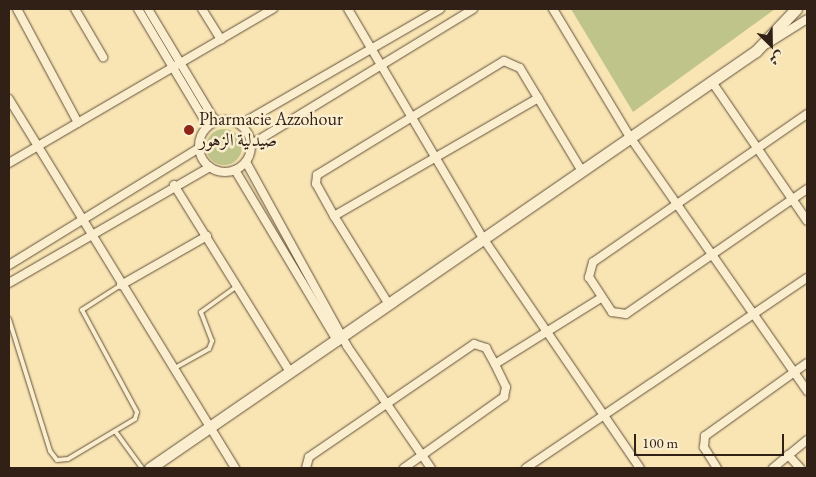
<!DOCTYPE html>
<meta charset="utf-8">
<style>
body{margin:0}
#map{position:relative;width:816px;height:477px;overflow:hidden;background:#f9e5b3;font-family:"EB Garamond",Amiri,serif}
div>[style]{position:absolute}
.green>*{inset:0;background:#bfc48b}
.round{border-radius:50%}
.roads{filter:drop-shadow(0 0 1px #63513d) drop-shadow(0 0 1px #63513d)}
.service>*{height:4px;margin:-2px;padding:0 2px;transform-origin:2px;border-radius:2px;background:#fbeece}
.minor>*{height:8px;margin:-4px;padding:0 4px;transform-origin:4px;border-radius:4px;background:#fbeece}
.minor>.ring{margin:-4px;padding:0;box-sizing:content-box;background:none;border:8px solid #fbeece;border-radius:50%}
.secondary>*{height:11px;margin:-5.5px;padding:0 5.5px;transform-origin:5.5px;border-radius:5.5px;background:#fbeece}
.dots>*{width:14px;height:14px;translate:-50% -50%;box-sizing:border-box;border:2px solid #fbeece;border-radius:50%}
span{translate:-50% -50%;white-space:nowrap;text-align:center;line-height:1.15;-webkit-text-stroke:5px #fbeece;paint-order:stroke}
.poi-label{font-size:18px;color:#312016}
.left{translate:0 -50%;text-align:left}
.frame{position:absolute;inset:0;border:10px solid #312016;pointer-events:none}
.north{position:absolute;left:746px;top:20px;width:50px;height:50px;-webkit-text-stroke:4px #fbeece;paint-order:stroke;rotate:157deg;font-size:14px;font-weight:700;line-height:20px;text-align:center;color:#312016}
.north::after{content:'';display:block;margin:auto;width:18px;height:22px;background:#312016;clip-path:polygon(50% 0,100% 100%,50% 72%,0 100%)}
.scale{position:absolute;left:634px;top:434px;width:150px;height:22px;box-sizing:border-box;border:2px solid #312016;border-top:0;padding-left:6px;font-size:15px;line-height:18px;white-space:nowrap;color:#312016;-webkit-text-stroke:4px #fbeece;paint-order:stroke}
</style>
<div id="map">
<div class="green">
<div style="clip-path:polygon(571px 9px,775px 9px,633px 112px)"></div>
<div class="round" style="left:206px;top:129px;width:36px;height:36px"></div>
</div>
<div class="roads">
<div class="service">
<div style="left:9px;top:319px;width:138px;rotate:72.7deg"></div>
<div style="left:50px;top:451px;width:11px;rotate:52deg"></div>
<div style="left:57px;top:460px;width:11px;rotate:-5deg"></div>
<div style="left:68px;top:459px;width:78px;rotate:-30.8deg"></div>
<div style="left:135px;top:419px;width:7px;rotate:-74deg"></div>
<div style="left:137px;top:412px;width:116px;rotate:-118.3deg"></div>
<div style="left:82px;top:310px;width:46px;rotate:-32.7deg"></div>
<div style="left:173px;top:369px;width:41px;rotate:-29.1deg"></div>
<div style="left:209px;top:349px;width:9px;rotate:-69deg"></div>
<div style="left:212px;top:341px;width:31px;rotate:-111deg"></div>
<div style="left:201px;top:312px;width:44px;rotate:-35.8deg"></div>
<div style="left:115px;top:431px;width:46px;rotate:53.9deg"></div>
</div>
<div class="minor">
<div style="left:17px;top:9px;width:129px;rotate:61.8deg"></div>
<div style="left:75px;top:9px;width:56px;rotate:59.7deg"></div>
<div style="left:138px;top:9px;width:136px;rotate:59.1deg"></div>
<div style="left:148px;top:9px;width:131px;rotate:59.1deg"></div>
<div style="left:202px;top:9px;width:36px;rotate:58deg"></div>
<div style="left:348px;top:9px;width:266px;rotate:59.5deg"></div>
<div style="left:483px;top:238px;width:278px;rotate:55.7deg"></div>
<div style="left:553px;top:9px;width:149px;rotate:59deg"></div>
<div style="left:630px;top:137px;width:310px;rotate:55.1deg"></div>
<div style="left:767px;top:44px;width:47px;rotate:-32deg"></div>
<div style="left:712px;top:82px;width:168px;rotate:55.6deg"></div>
<div style="left:9px;top:99px;width:433px;rotate:58.5deg"></div>
<div style="left:807px;top:114px;width:260px;rotate:145.3deg"></div>
<div style="left:593px;top:262px;width:16px;rotate:105deg"></div>
<div style="left:589px;top:277px;width:42px;rotate:56.7deg"></div>
<div style="left:612px;top:312px;width:14px;rotate:8deg"></div>
<div style="left:626px;top:314px;width:220px;rotate:-34.6deg"></div>
<div class="ring" style="left:199px;top:120px;width:44px;height:44px"></div>
<div style="left:241px;top:124px;width:230px;rotate:-30deg"></div>
<div style="left:252px;top:144px;width:259px;rotate:-31.4deg"></div>
<div style="left:246px;top:162px;width:210px;rotate:61.2deg"></div>
<div style="left:347px;top:346px;width:148px;rotate:55.5deg"></div>
<div style="left:9px;top:163px;width:306px;rotate:-30.3deg"></div>
<div style="left:235px;top:170px;width:200px;rotate:59.1deg"></div>
<div style="left:174px;top:185px;width:220px;rotate:58.2deg"></div>
<div style="left:334px;top:216px;width:37px;rotate:-119deg"></div>
<div style="left:316px;top:184px;width:9px;rotate:-84deg"></div>
<div style="left:317px;top:175px;width:219px;rotate:-31.4deg"></div>
<div style="left:504px;top:61px;width:17px;rotate:24deg"></div>
<div style="left:520px;top:68px;width:120px;rotate:59deg"></div>
<div style="left:9px;top:265px;width:223px;rotate:-31.6deg"></div>
<div style="left:9px;top:283px;width:232px;rotate:-30deg"></div>
<div style="left:121px;top:285px;width:99px;rotate:-29.7deg"></div>
<div style="left:388px;top:303px;width:102px;rotate:-121.8deg"></div>
<div style="left:334px;top:216px;width:236px;rotate:-30deg"></div>
<div style="left:788px;top:455px;width:18px;rotate:47deg"></div>
<div style="left:306px;top:468px;width:11px;rotate:-75deg"></div>
<div style="left:309px;top:457px;width:200px;rotate:-34.4deg"></div>
<div style="left:474px;top:344px;width:13px;rotate:18deg"></div>
<div style="left:486px;top:348px;width:18px;rotate:61deg"></div>
<div style="left:495px;top:364px;width:125px;rotate:-31.9deg"></div>
<div style="left:404px;top:468px;width:123px;rotate:-35.4deg"></div>
<div style="left:504px;top:397px;width:10px;rotate:-79deg"></div>
<div style="left:506px;top:387px;width:25px;rotate:-116deg"></div>
<div style="left:526px;top:468px;width:339px;rotate:-34.1deg"></div>
<div style="left:717px;top:468px;width:25px;rotate:-122deg"></div>
<div style="left:704px;top:447px;width:11px;rotate:-85deg"></div>
<div style="left:705px;top:436px;width:125px;rotate:-35.6deg"></div>
<div style="left:773px;top:468px;width:44px;rotate:-39.5deg"></div>
</div>
<div class="secondary">
<div style="left:150px;top:468px;width:736px;rotate:-34.53deg"></div>
<div style="left:756px;top:51px;width:58px;rotate:-46.4deg"></div>
</div>
</div>
<div class="dots">
<div style="left:189px;top:130px;background:#8f2418"></div>
</div>
<div class="poi-label">
<span class="left" style="left:199px;top:130px">Pharmacie Azzohour<br>صيدلية الزهور</span>
</div>
<div class="frame"></div>
<div class="north">ش</div>
<div class="scale">100 m</div>
</div>
